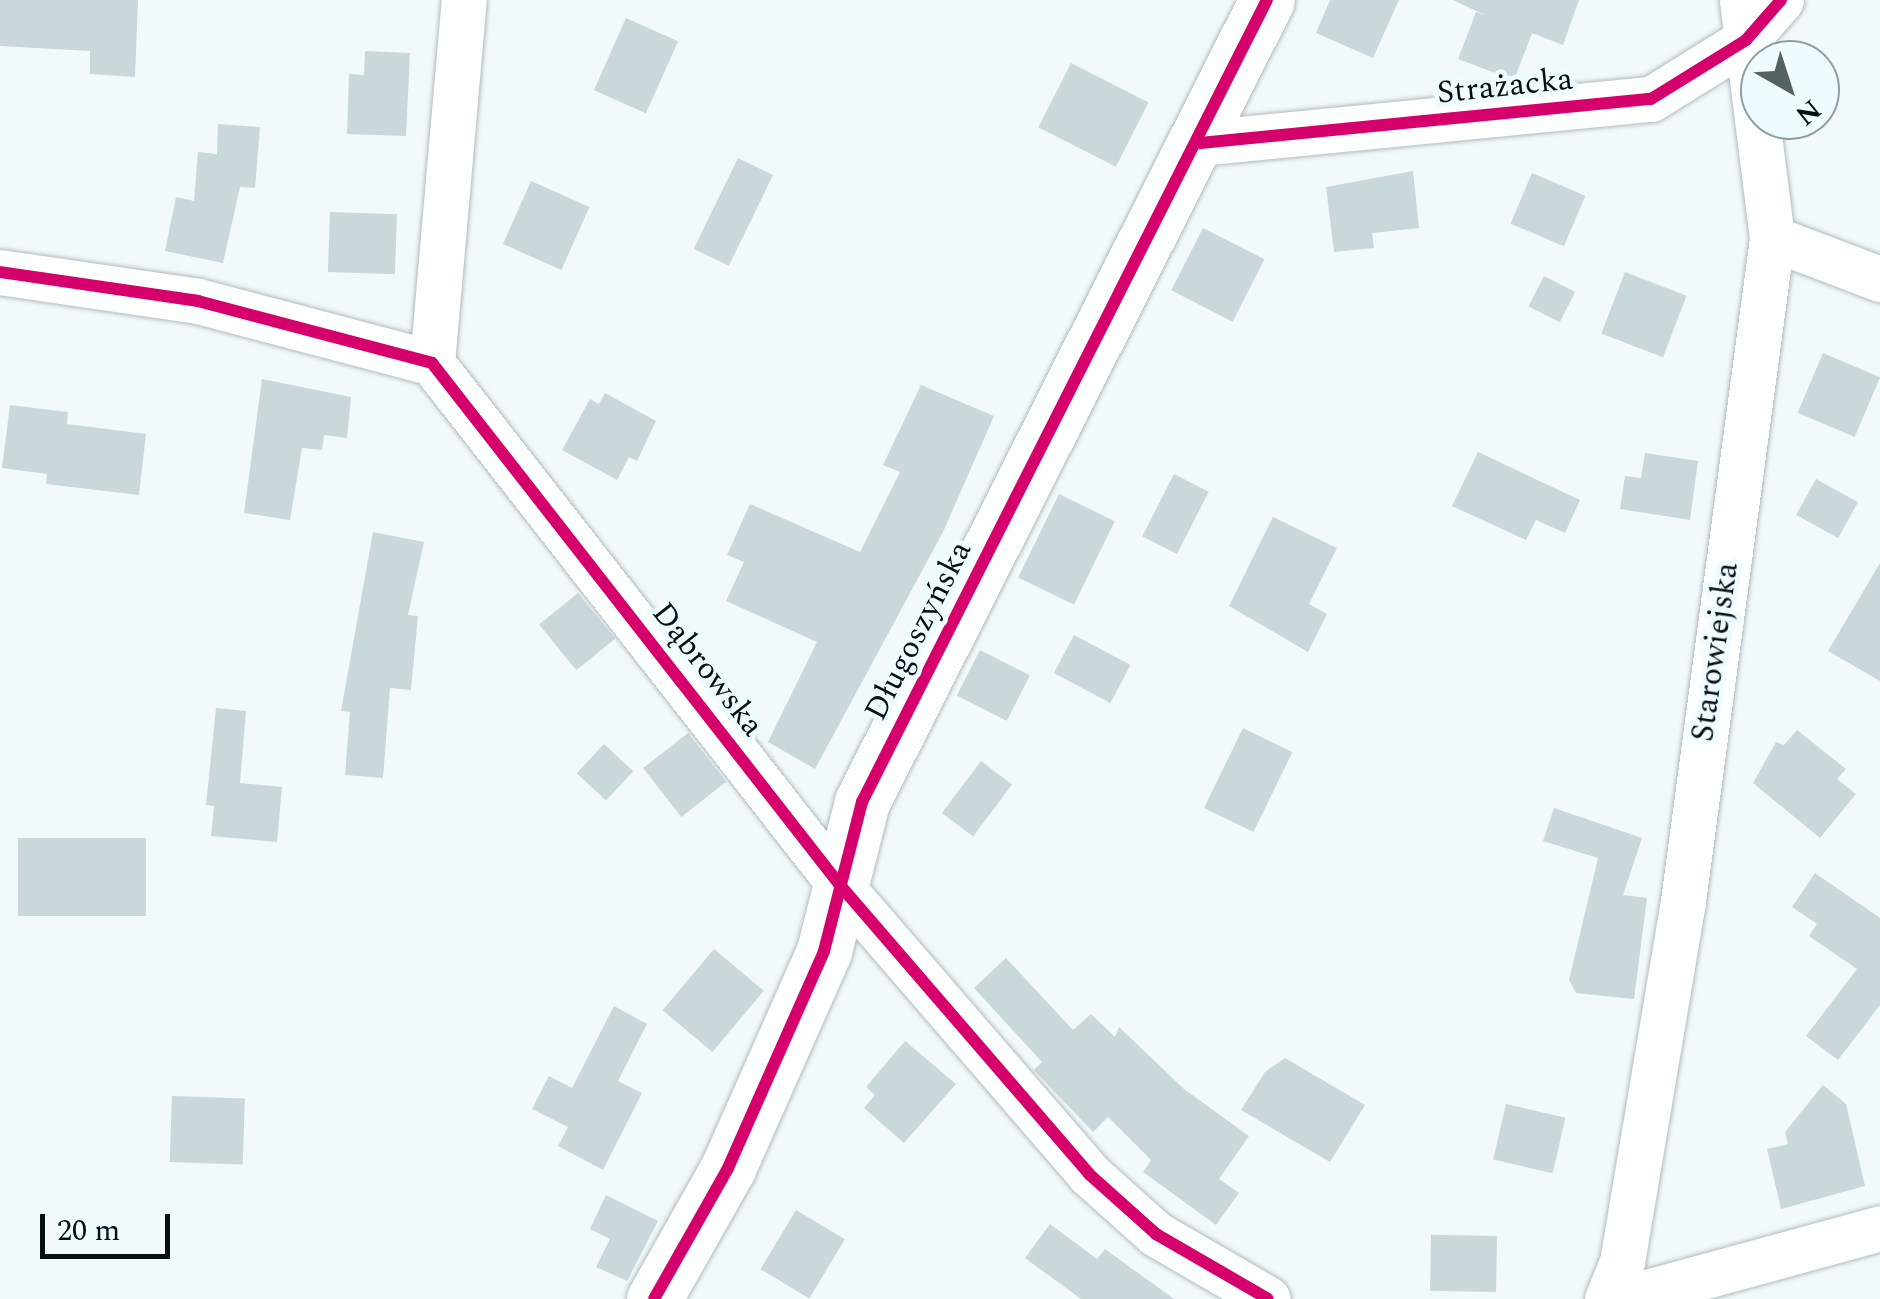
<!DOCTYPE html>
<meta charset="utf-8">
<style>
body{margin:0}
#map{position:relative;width:1880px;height:1299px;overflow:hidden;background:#f2f9fb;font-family:Spectral,serif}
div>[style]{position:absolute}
.building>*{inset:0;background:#cad7db;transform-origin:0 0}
.roads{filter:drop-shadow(0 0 2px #b2bbbd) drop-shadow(0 0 2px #b2bbbd)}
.minor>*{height:45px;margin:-22.5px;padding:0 22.5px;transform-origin:22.5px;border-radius:22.5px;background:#fdfefe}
.tertiary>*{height:55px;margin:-27.5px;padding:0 27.5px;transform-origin:27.5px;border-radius:27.5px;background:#fdfefe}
.cycleway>*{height:12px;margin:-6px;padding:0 6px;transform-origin:6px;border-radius:6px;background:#d6006c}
span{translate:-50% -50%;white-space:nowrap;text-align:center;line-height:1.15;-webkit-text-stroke:10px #eefbff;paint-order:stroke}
.street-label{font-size:32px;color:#040f13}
.north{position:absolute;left:1740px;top:40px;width:100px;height:100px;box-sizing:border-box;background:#eefbff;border:2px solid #909da1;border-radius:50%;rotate:141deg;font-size:28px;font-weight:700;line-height:40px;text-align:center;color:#040f13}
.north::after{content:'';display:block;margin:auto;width:35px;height:45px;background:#576164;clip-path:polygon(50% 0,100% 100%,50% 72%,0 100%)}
.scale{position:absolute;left:40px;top:1214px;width:130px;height:45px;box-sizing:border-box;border:5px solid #040f13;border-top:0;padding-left:12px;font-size:30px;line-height:35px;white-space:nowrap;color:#040f13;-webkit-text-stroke:8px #eefbff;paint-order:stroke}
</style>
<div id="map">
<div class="building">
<div style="clip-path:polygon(0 0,138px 0,135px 77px,90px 74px,90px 51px,0 46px)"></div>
<div style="clip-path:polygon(1330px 0,1399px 0,1373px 58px,1316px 33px)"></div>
<div style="clip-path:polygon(1453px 0,1579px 0,1563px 45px,1532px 33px,1514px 80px,1458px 59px,1476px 12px,1485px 15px)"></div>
<div style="left:626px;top:18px;width:57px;height:79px;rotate:24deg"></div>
<div style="clip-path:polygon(365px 51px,410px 53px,406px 136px,347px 134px,349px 74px,364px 75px)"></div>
<div style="left:1071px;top:63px;width:87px;height:72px;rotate:27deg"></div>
<div style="clip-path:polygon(218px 124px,260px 127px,255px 188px,240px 187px,223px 263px,165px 251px,176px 197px,194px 201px,198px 152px,217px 154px)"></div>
<div style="left:738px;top:158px;width:39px;height:101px;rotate:26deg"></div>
<div style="clip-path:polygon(1413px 171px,1419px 228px,1372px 233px,1374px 248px,1334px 252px,1326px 187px)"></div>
<div style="left:1532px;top:173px;width:58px;height:55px;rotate:23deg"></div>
<div style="left:531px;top:181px;width:64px;height:69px;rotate:24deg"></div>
<div style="left:330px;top:212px;width:67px;height:60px;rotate:2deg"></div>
<div style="left:1203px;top:228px;width:69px;height:70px;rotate:27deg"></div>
<div style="left:1625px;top:272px;width:66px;height:66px;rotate:21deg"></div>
<div style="left:1544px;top:276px;width:35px;height:34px;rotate:27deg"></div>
<div style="left:1823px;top:353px;width:62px;height:65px;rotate:23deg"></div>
<div style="clip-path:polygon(262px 379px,351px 397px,347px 438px,324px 435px,322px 450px,302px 448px,290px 520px,244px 513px)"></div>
<div style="clip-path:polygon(921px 385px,994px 416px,943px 532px,815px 769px,768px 742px,817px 642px,726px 601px,744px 562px,727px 555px,750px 504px,860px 552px,900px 472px,883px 465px)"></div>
<div style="clip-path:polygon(605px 393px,656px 421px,637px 461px,629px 457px,617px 480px,562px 450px,590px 399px,599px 404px)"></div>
<div style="clip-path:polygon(10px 405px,68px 412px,67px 424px,146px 434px,139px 495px,46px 484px,47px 474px,2px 468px)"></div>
<div style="clip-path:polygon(1478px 452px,1580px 500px,1565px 533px,1536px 520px,1526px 540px,1452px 506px)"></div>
<div style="clip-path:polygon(1645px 453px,1698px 461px,1690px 520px,1620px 509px,1625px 476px,1641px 478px)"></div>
<div style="left:1174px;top:474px;width:39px;height:70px;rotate:27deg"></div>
<div style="left:1816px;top:479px;width:48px;height:41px;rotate:29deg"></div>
<div style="left:1059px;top:494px;width:62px;height:93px;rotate:26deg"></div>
<div style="clip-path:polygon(1273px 517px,1337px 548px,1309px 604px,1327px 614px,1308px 652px,1229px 606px)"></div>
<div style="clip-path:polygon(373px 532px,424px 542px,408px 615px,418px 616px,411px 690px,390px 688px,383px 778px,345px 775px,350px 712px,341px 711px)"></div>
<div style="clip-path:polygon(1880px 563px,1880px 681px,1828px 651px)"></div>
<div style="left:578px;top:593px;width:59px;height:50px;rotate:51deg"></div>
<div style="left:1074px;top:635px;width:64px;height:43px;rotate:28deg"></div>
<div style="left:980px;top:650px;width:56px;height:51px;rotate:27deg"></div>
<div style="clip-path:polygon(216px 708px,246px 711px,240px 783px,282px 787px,277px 842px,211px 836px,214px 806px,206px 805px)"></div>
<div style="left:1243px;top:728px;width:55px;height:89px;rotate:26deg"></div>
<div style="clip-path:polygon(1797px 730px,1846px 769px,1837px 779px,1856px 794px,1820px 838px,1753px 783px,1776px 742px,1784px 745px)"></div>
<div style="left:688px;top:733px;width:62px;height:57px;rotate:52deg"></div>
<div style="left:604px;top:744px;width:40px;height:40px;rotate:43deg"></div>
<div style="left:981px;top:761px;width:39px;height:65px;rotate:37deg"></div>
<div style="clip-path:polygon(1554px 808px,1642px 838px,1623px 895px,1647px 898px,1634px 999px,1576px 993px,1569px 980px,1598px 858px,1543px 841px)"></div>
<div style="left:18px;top:838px;width:128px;height:78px"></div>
<div style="clip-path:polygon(1815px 873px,1880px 918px,1880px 1005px,1838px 1060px,1806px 1036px,1857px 969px,1809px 936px,1817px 924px,1792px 907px)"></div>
<div style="left:714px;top:949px;width:65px;height:80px;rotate:40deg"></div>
<div style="clip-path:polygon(1006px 958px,1073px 1030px,1091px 1014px,1115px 1037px,1119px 1027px,1184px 1089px,1249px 1136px,1219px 1179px,1239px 1193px,1216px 1225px,1143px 1172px,1151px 1160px,1108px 1117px,1093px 1132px,1034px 1070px,1042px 1062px,974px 988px)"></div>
<div style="clip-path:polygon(614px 1006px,647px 1024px,618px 1081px,642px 1093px,603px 1170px,558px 1146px,568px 1127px,532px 1109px,549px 1076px,572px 1088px)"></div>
<div style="clip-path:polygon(905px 1041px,956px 1084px,904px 1143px,864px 1108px,875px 1095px,866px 1087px)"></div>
<div style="clip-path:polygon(1285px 1058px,1365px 1105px,1330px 1162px,1241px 1110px,1265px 1072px)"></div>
<div style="clip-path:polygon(1823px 1085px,1846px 1104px,1865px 1186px,1781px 1209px,1767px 1149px,1788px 1144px,1785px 1132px)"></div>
<div style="left:172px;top:1096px;width:73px;height:66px;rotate:2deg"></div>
<div style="left:1506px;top:1104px;width:61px;height:57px;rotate:13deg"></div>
<div style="clip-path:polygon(606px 1195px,658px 1221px,627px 1281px,596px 1267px,610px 1239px,590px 1229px)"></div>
<div style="left:796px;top:1210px;width:57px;height:69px;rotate:31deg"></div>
<div style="clip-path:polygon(1050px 1224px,1097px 1259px,1105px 1249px,1174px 1299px,1081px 1299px,1025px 1258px)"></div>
<div style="left:1497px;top:1236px;width:56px;height:66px;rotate:91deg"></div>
</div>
<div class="roads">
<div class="minor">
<div style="left:1200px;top:143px;width:453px;rotate:-5.6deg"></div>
<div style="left:1651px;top:99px;width:112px;rotate:-31.8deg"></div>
<div style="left:1746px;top:40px;width:53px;rotate:-48.8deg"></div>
<div style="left:1772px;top:238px;width:116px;rotate:20.8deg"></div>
<div style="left:0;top:272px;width:200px;rotate:8.3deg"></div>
<div style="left:198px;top:301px;width:242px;rotate:14.8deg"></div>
<div style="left:432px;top:363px;width:661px;rotate:52deg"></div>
<div style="left:839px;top:884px;width:383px;rotate:49.2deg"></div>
<div style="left:1089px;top:1174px;width:90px;rotate:41.8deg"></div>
<div style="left:1156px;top:1234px;width:129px;rotate:30.1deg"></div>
<div style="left:432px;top:363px;width:364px;rotate:-85deg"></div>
<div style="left:1607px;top:1299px;width:40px;rotate:-68deg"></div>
<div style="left:1622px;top:1262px;width:366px;rotate:-80.4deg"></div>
<div style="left:1683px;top:901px;width:669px;rotate:-82.35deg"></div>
<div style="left:1772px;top:238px;width:240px;rotate:-97.2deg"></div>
<div style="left:1621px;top:1299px;width:269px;rotate:-15.3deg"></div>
</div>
<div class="tertiary">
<div style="left:654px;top:1299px;width:150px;rotate:-60.5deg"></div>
<div style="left:728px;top:1168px;width:237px;rotate:-66.1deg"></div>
<div style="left:824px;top:951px;width:154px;rotate:-75.7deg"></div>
<div style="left:862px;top:802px;width:898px;rotate:-63.21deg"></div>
</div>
</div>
<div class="cycleway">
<div style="left:1200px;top:143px;width:453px;rotate:-5.6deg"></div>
<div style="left:1651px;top:99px;width:112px;rotate:-31.8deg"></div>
<div style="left:1746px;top:40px;width:53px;rotate:-48.8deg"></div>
<div style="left:0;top:272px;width:200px;rotate:8.3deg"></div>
<div style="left:198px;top:301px;width:242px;rotate:14.8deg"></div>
<div style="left:432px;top:363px;width:661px;rotate:52deg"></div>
<div style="left:839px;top:884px;width:383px;rotate:49.2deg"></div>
<div style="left:1089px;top:1174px;width:90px;rotate:41.8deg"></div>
<div style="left:1156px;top:1234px;width:129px;rotate:30.1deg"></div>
<div style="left:654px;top:1299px;width:150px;rotate:-60.5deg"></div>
<div style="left:728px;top:1168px;width:237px;rotate:-66.1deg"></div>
<div style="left:824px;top:951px;width:154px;rotate:-75.7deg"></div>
<div style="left:862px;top:802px;width:898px;rotate:-63.21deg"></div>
</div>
<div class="street-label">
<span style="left:1505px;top:87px;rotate:-6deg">Strażacka</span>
<span style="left:919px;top:631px;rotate:-63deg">Długoszyńska</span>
<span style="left:1716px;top:652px;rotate:-82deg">Starowiejska</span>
<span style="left:707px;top:670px;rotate:52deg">Dąbrowska</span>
</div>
<div class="north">N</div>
<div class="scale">20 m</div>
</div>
